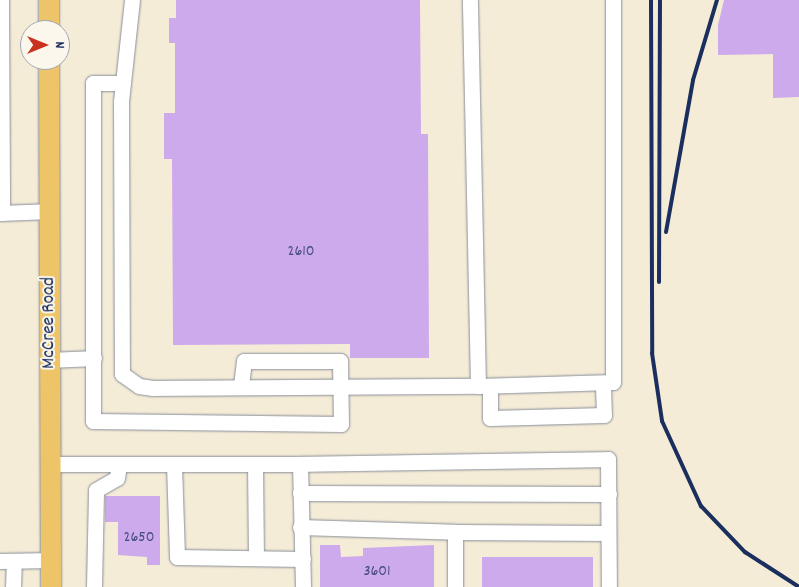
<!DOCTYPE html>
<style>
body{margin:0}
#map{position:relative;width:799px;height:587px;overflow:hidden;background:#f5ecd7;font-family:Dekko,sans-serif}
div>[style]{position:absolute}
.building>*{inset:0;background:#cdaaec;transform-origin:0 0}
.roads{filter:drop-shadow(0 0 1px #888e9a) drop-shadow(0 0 1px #888e9a)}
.minor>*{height:15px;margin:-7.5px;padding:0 7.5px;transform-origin:7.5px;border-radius:7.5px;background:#fff}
.major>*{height:20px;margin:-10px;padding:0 10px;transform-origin:10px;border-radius:10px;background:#eec469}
.rail>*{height:4px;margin:-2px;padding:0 2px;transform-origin:2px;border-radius:2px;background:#1b2f5e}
span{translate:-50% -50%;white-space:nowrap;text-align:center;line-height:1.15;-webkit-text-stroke:4px #fbf7ec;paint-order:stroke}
.number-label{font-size:16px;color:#484e82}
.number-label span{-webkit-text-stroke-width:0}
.street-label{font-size:19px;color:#1b2f5e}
.north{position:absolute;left:20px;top:20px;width:50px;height:50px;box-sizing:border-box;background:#fbf7ec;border:1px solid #a1a7b3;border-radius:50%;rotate:90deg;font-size:14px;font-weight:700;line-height:20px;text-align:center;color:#1b2f5e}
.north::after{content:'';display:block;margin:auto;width:18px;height:22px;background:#c8321e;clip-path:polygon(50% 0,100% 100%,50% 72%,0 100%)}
</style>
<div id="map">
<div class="building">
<div style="clip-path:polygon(176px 0,420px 0,421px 134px,428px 134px,429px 358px,350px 358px,350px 344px,173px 345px,172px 159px,164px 159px,164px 113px,175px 113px,175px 43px,169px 43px,169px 18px,176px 18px)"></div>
<div style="clip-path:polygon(724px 0,799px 0,799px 97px,773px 98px,773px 54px,718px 55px,718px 25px)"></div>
<div style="clip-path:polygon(105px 496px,160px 496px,160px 565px,147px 565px,147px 557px,118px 555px,118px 522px,105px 522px)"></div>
<div style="clip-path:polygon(320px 545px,340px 545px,341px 557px,363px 556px,363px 548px,434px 545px,434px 587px,320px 587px)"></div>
<div style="left:482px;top:557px;width:111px;height:30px"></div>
</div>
<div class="roads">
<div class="minor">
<div style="left:1px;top:0;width:213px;rotate:89.7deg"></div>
<div style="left:132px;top:0;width:103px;rotate:96.2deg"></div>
<div style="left:121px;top:102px;width:272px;rotate:89.8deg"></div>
<div style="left:122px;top:374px;width:21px;rotate:35deg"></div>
<div style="left:139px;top:386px;width:14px;rotate:8deg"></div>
<div style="left:153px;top:388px;width:325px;rotate:-0.4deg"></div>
<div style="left:478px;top:386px;width:386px;rotate:-91.2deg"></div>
<div style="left:123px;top:83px;width:30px;rotate:180deg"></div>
<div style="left:93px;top:83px;width:338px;rotate:90deg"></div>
<div style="left:93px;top:421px;width:248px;rotate:0.7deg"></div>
<div style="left:341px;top:424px;width:63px;rotate:-90.9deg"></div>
<div style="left:340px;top:361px;width:96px;rotate:180deg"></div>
<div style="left:244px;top:361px;width:26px;rotate:97deg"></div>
<div style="left:0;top:213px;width:50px;rotate:-2.3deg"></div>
<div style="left:50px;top:360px;width:44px;rotate:-2.6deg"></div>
<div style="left:478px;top:386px;width:135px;rotate:-1.7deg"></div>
<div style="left:613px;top:382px;width:382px;rotate:-90deg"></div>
<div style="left:490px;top:386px;width:32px;rotate:90deg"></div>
<div style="left:490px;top:418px;width:114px;rotate:-1.5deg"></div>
<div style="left:604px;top:415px;width:32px;rotate:-92deg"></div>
<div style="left:51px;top:464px;width:249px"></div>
<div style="left:300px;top:464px;width:123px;rotate:88.6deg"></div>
<div style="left:255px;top:464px;width:94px;rotate:89.4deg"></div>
<div style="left:300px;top:464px;width:308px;rotate:-0.9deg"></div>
<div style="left:608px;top:459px;width:128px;rotate:89.6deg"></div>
<div style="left:174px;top:465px;width:92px;rotate:88.1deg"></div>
<div style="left:177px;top:557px;width:126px;rotate:0.9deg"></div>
<div style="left:300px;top:493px;width:309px;rotate:0.2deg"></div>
<div style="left:300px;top:527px;width:155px;rotate:1.8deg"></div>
<div style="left:455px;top:532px;width:55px;rotate:90deg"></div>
<div style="left:455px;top:532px;width:153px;rotate:0.4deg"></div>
<div style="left:0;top:561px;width:51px;rotate:-1.1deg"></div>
<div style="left:13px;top:587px;width:26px;rotate:-88deg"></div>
<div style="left:94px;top:587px;width:97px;rotate:-88.8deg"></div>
<div style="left:96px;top:490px;width:24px;rotate:-30deg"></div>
<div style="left:117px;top:478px;width:13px;rotate:-81deg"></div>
</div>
<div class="major">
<div style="left:49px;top:0;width:30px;rotate:90deg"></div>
<div style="left:49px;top:60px;width:527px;rotate:89.78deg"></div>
</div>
</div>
<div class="rail">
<div style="left:651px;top:0;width:353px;rotate:89.8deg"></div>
<div style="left:652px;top:353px;width:69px;rotate:81.6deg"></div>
<div style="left:662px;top:421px;width:94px;rotate:65.4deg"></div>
<div style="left:701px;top:506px;width:64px;rotate:46.3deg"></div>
<div style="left:745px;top:552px;width:64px;rotate:32.9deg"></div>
<div style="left:666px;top:232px;width:154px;rotate:-79.9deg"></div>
<div style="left:693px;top:80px;width:84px;rotate:-73.3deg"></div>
<div style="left:659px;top:282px;width:282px;rotate:-89.8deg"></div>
</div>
<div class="number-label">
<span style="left:301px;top:252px">2610</span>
<span style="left:139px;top:538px">2650</span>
<span style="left:377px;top:572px">3601</span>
</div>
<div class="street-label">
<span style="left:50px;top:323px;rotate:-90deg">McCree Road</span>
</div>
<div class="north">N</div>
</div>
